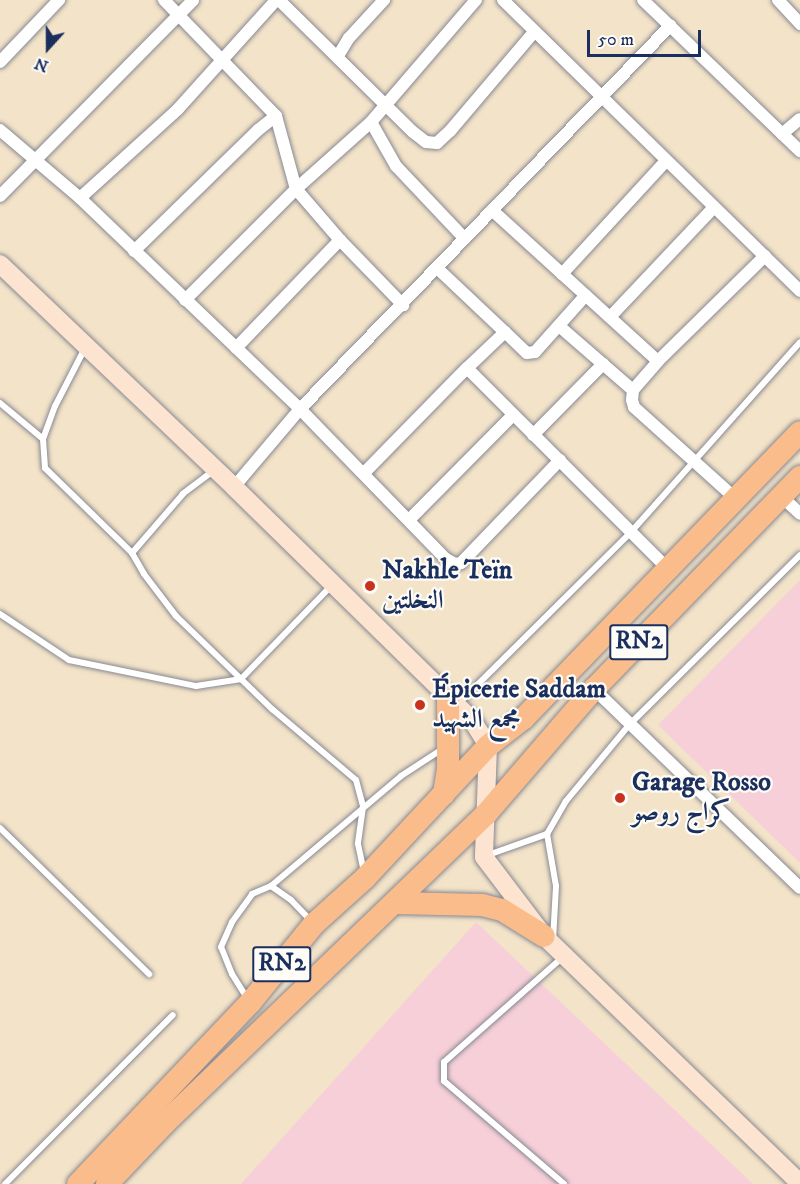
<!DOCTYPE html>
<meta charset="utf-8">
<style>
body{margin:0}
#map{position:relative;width:800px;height:1184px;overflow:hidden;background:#f3e3c8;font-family:"IM FELL DW Pica",Amiri,serif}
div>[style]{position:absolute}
.built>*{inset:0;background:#f6cfd8}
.roads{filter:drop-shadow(0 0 2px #878993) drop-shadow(0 0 2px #878993)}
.lane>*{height:6px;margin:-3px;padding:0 3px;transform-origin:3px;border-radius:3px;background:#fff}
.street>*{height:12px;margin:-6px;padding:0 6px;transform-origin:6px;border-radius:6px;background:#fff}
.secondary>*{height:18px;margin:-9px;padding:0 9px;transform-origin:9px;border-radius:9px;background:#fde4d0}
.highway>*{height:22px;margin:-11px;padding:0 11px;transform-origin:11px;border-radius:11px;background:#f9bc8a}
.dots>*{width:16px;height:16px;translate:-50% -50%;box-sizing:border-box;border:3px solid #fdfcf7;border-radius:50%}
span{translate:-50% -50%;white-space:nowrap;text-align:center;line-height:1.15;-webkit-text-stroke:4.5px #fdfcf7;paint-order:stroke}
.shield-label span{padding:2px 4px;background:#fdfcf7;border:2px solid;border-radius:4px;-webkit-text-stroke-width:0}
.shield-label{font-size:24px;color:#1b2f5e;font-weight:700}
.poi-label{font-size:26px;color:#1b2f5e;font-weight:700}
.left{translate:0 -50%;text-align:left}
.north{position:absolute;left:18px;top:18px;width:60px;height:60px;-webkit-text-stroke:4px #fdfcf7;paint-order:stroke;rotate:201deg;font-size:16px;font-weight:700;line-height:24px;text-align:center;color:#1b2f5e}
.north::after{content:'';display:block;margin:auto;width:21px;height:27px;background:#1b2f5e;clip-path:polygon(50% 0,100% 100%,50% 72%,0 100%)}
.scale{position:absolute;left:587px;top:30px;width:114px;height:27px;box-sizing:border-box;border:3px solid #1b2f5e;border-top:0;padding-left:8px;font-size:18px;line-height:21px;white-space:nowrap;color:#1b2f5e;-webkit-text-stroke:4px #fdfcf7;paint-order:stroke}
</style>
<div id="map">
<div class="built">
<div style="clip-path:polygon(800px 580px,800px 863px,658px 725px)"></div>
<div style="clip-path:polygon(476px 922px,753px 1184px,241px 1184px)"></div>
</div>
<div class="roads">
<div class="lane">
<div style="left:85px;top:348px;width:65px;rotate:117.3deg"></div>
<div style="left:55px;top:406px;width:35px;rotate:110deg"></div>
<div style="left:43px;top:439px;width:29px;rotate:86deg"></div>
<div style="left:45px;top:468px;width:122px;rotate:44.3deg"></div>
<div style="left:0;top:403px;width:56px;rotate:39.9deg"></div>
<div style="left:213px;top:471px;width:38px;rotate:143deg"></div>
<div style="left:183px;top:494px;width:78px;rotate:130.8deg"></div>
<div style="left:132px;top:553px;width:24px;rotate:60deg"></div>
<div style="left:144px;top:574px;width:53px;rotate:52.7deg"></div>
<div style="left:176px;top:616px;width:134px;rotate:44.1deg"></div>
<div style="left:272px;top:709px;width:110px;rotate:40.2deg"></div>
<div style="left:356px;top:780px;width:28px;rotate:75deg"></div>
<div style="left:363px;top:807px;width:37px;rotate:98deg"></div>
<div style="left:358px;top:844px;width:29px;rotate:78deg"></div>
<div style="left:0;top:614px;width:83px;rotate:33.7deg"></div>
<div style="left:69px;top:660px;width:130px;rotate:11.6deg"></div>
<div style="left:196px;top:686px;width:46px;rotate:-8.8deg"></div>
<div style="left:241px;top:679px;width:131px;rotate:-45.9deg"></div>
<div style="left:459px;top:703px;width:243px;rotate:-44.8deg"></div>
<div style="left:631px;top:532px;width:254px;rotate:-48.3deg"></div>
<div style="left:0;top:828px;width:209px;rotate:44.4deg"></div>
<div style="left:488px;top:855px;width:63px;rotate:-19.6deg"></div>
<div style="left:271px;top:886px;width:170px;rotate:-40.2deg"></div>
<div style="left:401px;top:776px;width:48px;rotate:-33deg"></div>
<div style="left:553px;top:940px;width:54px;rotate:-86.8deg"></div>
<div style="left:556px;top:886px;width:53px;rotate:-99.8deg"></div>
<div style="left:547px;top:834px;width:38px;rotate:-60deg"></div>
<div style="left:566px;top:801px;width:100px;rotate:-50.3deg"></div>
<div style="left:630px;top:724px;width:240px;rotate:-44.8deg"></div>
<div style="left:564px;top:956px;width:160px;rotate:138.5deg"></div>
<div style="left:444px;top:1062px;width:19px;rotate:90deg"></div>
<div style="left:444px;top:1081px;width:158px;rotate:40.6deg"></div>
<div style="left:247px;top:998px;width:28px;rotate:-122deg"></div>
<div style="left:232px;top:974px;width:29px;rotate:-112deg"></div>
<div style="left:221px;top:947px;width:27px;rotate:-66deg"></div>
<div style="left:232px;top:922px;width:34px;rotate:-54deg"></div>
<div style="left:252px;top:894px;width:21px;rotate:-23deg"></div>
<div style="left:271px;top:886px;width:24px;rotate:35deg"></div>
<div style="left:291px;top:900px;width:30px;rotate:46deg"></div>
<div style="left:5px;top:1184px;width:238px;rotate:-45.2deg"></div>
</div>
<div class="street">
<div style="left:164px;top:0;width:161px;rotate:46deg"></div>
<div style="left:276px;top:116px;width:76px;rotate:74.7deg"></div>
<div style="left:296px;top:189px;width:101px;rotate:-41.8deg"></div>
<div style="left:371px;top:122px;width:161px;rotate:-49.3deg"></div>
<div style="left:279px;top:0;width:188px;rotate:44.6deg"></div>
<div style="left:413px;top:132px;width:16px;rotate:38deg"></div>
<div style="left:426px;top:142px;width:11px;rotate:5deg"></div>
<div style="left:437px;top:143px;width:18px;rotate:-43deg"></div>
<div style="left:450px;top:131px;width:130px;rotate:-49.7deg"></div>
<div style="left:503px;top:0;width:416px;rotate:44.4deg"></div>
<div style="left:643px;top:0;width:218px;rotate:43.9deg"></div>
<div style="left:778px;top:0;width:33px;rotate:47deg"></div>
<div style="left:338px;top:56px;width:21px;rotate:-59deg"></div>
<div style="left:349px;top:38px;width:52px;rotate:-47.4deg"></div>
<div style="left:0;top:62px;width:86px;rotate:-46.4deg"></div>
<div style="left:371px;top:122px;width:51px;rotate:60.4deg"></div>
<div style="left:396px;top:166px;width:100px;rotate:46.6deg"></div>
<div style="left:0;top:130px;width:105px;rotate:40.4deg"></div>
<div style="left:80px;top:198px;width:305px;rotate:43.8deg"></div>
<div style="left:300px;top:409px;width:209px;rotate:45.8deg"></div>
<div style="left:446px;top:559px;width:10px;rotate:29deg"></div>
<div style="left:455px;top:564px;width:6px;rotate:-9deg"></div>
<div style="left:461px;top:563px;width:143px;rotate:-46.1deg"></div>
<div style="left:782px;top:134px;width:23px;rotate:-40deg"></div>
<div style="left:0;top:196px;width:275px;rotate:-45.4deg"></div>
<div style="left:80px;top:198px;width:132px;rotate:-42.2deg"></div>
<div style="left:178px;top:109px;width:147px;rotate:-48deg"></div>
<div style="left:493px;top:211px;width:223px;rotate:42.3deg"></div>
<div style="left:134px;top:251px;width:173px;rotate:-44.3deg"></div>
<div style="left:258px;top:130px;width:23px;rotate:-38deg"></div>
<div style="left:437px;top:268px;width:93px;rotate:43.3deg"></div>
<div style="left:505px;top:332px;width:52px;rotate:136.5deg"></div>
<div style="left:562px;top:274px;width:154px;rotate:-47.4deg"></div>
<div style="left:185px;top:300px;width:157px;rotate:-45deg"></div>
<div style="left:296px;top:189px;width:67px;rotate:49.2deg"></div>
<div style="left:340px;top:240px;width:91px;rotate:45.9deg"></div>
<div style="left:611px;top:316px;width:150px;rotate:-46.6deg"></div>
<div style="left:559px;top:326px;width:98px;rotate:40.9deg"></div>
<div style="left:505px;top:332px;width:30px;rotate:44deg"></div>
<div style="left:527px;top:353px;width:8px;rotate:-7deg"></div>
<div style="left:535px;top:352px;width:76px;rotate:-48.2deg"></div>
<div style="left:236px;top:348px;width:150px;rotate:-46.1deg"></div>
<div style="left:533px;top:435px;width:100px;rotate:-45.4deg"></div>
<div style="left:364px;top:473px;width:147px;rotate:-45.6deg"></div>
<div style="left:467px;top:368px;width:284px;rotate:45deg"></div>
<div style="left:234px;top:487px;width:102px;rotate:-49.8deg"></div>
<div style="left:300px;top:409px;width:533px;rotate:-45.99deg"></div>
<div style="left:781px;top:496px;width:26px;rotate:43deg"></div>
<div style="left:736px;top:499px;width:137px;rotate:-138deg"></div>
<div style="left:634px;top:407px;width:7px;rotate:-106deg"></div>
<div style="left:632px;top:400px;width:10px;rotate:-84deg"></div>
<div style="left:633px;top:390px;width:38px;rotate:-49deg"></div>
<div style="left:658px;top:361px;width:150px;rotate:-44.5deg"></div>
<div style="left:410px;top:519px;width:145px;rotate:-45.3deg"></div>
<div style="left:594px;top:689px;width:286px;rotate:44deg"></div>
</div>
<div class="secondary">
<div style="left:0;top:264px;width:323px;rotate:43.6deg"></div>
<div style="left:234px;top:487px;width:333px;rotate:44.4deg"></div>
<div style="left:472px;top:720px;width:31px;rotate:58deg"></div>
<div style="left:488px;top:746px;width:111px;rotate:92.1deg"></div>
<div style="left:484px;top:857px;width:99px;rotate:52.8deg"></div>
<div style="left:544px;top:936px;width:356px;rotate:44deg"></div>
</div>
<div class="highway">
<div style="left:444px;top:794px;width:25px;rotate:-81deg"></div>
<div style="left:448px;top:769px;width:72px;rotate:-90deg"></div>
<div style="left:396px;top:903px;width:86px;rotate:1.3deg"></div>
<div style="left:482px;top:905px;width:21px;rotate:14deg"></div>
<div style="left:502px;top:910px;width:49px;rotate:31.8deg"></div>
<div style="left:78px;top:1184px;width:250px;rotate:-46.5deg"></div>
<div style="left:250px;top:1003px;width:102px;rotate:-51deg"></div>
<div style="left:314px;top:924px;width:69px;rotate:-42deg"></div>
<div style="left:365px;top:878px;width:180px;rotate:-47deg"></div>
<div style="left:488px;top:746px;width:46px;rotate:-37.9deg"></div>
<div style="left:524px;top:718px;width:397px;rotate:-46deg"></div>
<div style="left:107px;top:1184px;width:84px;rotate:-46.4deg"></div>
<div style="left:165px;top:1123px;width:446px;rotate:-43.9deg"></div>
<div style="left:486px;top:814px;width:165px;rotate:-49.2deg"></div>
<div style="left:594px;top:689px;width:296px;rotate:-45.8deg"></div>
</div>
</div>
<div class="dots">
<div style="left:370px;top:586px;background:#c8321e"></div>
<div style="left:420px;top:705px;background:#c8321e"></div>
<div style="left:620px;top:798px;background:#c8321e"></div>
</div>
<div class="shield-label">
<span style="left:639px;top:642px">RN2</span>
<span style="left:282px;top:964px">RN2</span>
</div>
<div class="poi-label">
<span class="left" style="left:382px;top:586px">Nakhle Teïn<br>النخلتين</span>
<span class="left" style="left:432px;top:705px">Épicerie Saddam<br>مجمع الشهيد</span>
<span class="left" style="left:632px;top:798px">Garage Rosso<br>كراج روصو</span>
</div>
<div class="north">N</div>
<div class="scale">50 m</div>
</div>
